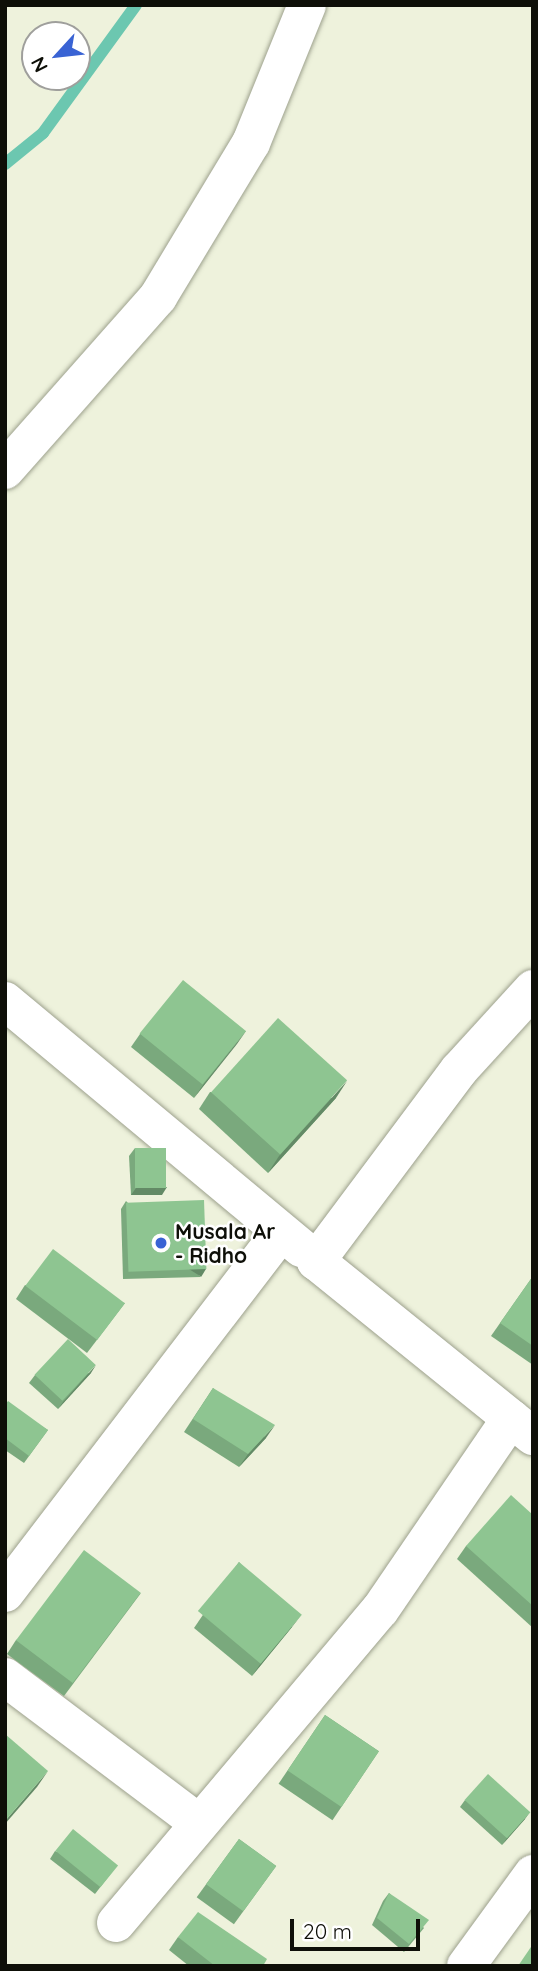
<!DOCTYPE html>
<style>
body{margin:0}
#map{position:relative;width:538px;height:1971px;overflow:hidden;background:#eef2dc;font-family:Quicksand,sans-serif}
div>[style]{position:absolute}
.stream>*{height:12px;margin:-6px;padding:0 6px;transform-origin:6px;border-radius:6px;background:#6cc7b0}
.roads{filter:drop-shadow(0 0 2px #9da18d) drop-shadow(0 0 2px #9da18d)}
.minor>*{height:38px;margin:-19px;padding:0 19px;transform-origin:19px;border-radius:19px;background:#fff}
.wall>*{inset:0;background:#7aa97d;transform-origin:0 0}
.shaded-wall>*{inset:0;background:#638a66;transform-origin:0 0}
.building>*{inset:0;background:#8ec591;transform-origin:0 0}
.dots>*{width:19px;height:19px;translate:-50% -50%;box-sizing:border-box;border:4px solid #fff;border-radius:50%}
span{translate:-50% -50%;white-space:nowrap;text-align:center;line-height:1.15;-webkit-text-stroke:5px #fff;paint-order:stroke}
.poi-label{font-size:21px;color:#0e0f08;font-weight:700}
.left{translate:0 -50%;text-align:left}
.frame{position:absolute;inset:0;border:7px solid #0e0f08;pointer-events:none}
.north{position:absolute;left:21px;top:21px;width:70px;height:70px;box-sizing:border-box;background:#fff;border:2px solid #9f9f9c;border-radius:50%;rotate:243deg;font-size:19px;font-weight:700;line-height:28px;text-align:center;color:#0e0f08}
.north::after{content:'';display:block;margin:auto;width:24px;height:32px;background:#3963d4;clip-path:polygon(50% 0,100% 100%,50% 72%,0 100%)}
.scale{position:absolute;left:290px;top:1919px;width:130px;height:32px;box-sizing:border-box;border:4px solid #0e0f08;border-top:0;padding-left:9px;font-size:21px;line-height:24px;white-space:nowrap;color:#0e0f08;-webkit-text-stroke:5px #fff;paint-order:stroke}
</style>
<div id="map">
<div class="stream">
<div style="left:5px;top:164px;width:49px;rotate:-39.2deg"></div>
<div style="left:43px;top:133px;width:158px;rotate:-54deg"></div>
</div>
<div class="roads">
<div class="minor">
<div style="left:5px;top:470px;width:231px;rotate:-48.5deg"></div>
<div style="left:158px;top:297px;width:180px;rotate:-58.9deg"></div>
<div style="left:251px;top:143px;width:149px;rotate:-67.9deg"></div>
<div style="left:533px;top:989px;width:110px;rotate:132.4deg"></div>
<div style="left:459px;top:1070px;width:239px;rotate:126.8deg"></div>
<div style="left:316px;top:1261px;width:279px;rotate:38.9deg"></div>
<div style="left:5px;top:1001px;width:386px;rotate:39.8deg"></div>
<div style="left:5px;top:1593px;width:454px;rotate:-52.6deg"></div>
<div style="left:5px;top:1677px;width:239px;rotate:37deg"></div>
<div style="left:116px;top:1923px;width:409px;rotate:-49.9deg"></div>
<div style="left:380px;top:1610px;width:232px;rotate:-55.7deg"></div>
<div style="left:466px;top:1966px;width:114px;rotate:-53.9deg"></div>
</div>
</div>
<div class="wall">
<div style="clip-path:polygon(246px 1031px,194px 1098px,131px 1047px,140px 1034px)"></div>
<div style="clip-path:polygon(210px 1092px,336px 1098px,268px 1173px,199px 1109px)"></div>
<div style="clip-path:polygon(135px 1148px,162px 1195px,131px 1195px,129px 1156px)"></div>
<div style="clip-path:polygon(126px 1201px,201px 1277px,123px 1279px,121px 1209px)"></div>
<div style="clip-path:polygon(533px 1276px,533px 1365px,491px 1336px)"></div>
<div style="clip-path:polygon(25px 1285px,125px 1303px,87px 1353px,16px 1299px)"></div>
<div style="clip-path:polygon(91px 1373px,58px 1409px,29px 1383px,35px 1375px)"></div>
<div style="clip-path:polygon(213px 1388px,266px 1438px,239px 1467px,184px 1432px)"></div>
<div style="clip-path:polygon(5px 1405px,48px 1430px,24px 1463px,5px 1450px)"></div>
<div style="clip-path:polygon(533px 1515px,533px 1628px,457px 1559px,466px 1546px)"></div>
<div style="clip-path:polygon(239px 1562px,292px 1627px,252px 1676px,194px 1628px)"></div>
<div style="clip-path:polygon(141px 1593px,64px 1696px,7px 1654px,16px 1640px)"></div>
<div style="left:325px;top:1715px;width:65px;height:83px;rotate:34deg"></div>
<div style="clip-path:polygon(465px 1800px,525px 1819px,502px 1845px,460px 1807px)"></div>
<div style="left:239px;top:1839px;width:46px;height:72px;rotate:36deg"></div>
<div style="clip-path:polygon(55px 1851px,112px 1872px,95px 1894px,50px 1859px)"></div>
<div style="clip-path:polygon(389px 1893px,424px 1928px,404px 1952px,372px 1925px,383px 1901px)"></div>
<div style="clip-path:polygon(178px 1937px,263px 1966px,189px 1966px,169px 1950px)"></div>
</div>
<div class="shaded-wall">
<div style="clip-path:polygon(246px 1031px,237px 1044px,194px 1098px,203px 1085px)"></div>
<div style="clip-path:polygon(347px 1081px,336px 1098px,268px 1173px,279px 1156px)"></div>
<div style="clip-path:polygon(167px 1187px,162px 1195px,131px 1195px,136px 1188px)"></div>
<div style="left:206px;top:1269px;width:9px;height:78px;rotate:122deg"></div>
<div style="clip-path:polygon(96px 1365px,91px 1373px,58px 1409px,63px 1402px)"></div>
<div style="clip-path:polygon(275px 1425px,266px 1438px,239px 1467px,248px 1454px)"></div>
<div style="clip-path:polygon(302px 1614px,292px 1627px,252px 1676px,261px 1663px)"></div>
<div style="clip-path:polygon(48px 1771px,37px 1787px,5px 1824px,5px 1821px)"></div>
<div style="clip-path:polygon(530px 1812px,525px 1819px,502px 1845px,507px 1838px)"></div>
</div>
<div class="building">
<div style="left:183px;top:980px;width:81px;height:69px;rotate:39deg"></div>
<div style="left:278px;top:1018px;width:93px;height:100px;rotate:42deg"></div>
<div style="left:135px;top:1148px;width:31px;height:40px"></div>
<div style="left:204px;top:1200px;width:69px;height:78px;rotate:88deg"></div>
<div style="left:53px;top:1249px;width:90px;height:46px;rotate:37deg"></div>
<div style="clip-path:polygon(533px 1276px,533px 1346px,500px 1323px)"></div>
<div style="left:68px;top:1339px;width:38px;height:49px;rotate:43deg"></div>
<div style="clip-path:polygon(213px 1388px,275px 1425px,248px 1454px,193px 1419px)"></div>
<div style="clip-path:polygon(8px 1401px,48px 1430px,29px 1456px,5px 1438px,5px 1405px)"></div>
<div style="clip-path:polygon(511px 1495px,533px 1515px,533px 1606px,466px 1546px)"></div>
<div style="left:84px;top:1550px;width:71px;height:113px;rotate:37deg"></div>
<div style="left:239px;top:1562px;width:82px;height:64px;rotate:40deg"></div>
<div style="left:325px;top:1715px;width:65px;height:67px;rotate:34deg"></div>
<div style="clip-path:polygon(5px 1734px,48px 1771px,5px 1821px)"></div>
<div style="left:488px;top:1774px;width:57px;height:35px;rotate:42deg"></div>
<div style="left:73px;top:1829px;width:58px;height:28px;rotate:39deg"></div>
<div style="left:239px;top:1839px;width:46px;height:56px;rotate:36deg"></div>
<div style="clip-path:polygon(389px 1893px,429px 1920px,409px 1944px,377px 1918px)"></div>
<div style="clip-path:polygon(198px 1912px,267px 1959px,263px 1966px,215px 1966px,178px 1937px)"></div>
<div style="clip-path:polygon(533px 1944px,533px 1966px,518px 1966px)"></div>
</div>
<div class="dots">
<div style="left:161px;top:1243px;background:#3963d4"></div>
</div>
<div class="poi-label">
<span class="left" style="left:175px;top:1243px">Musala Ar<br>- Ridho</span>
</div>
<div class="frame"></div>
<div class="north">N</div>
<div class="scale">20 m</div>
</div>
